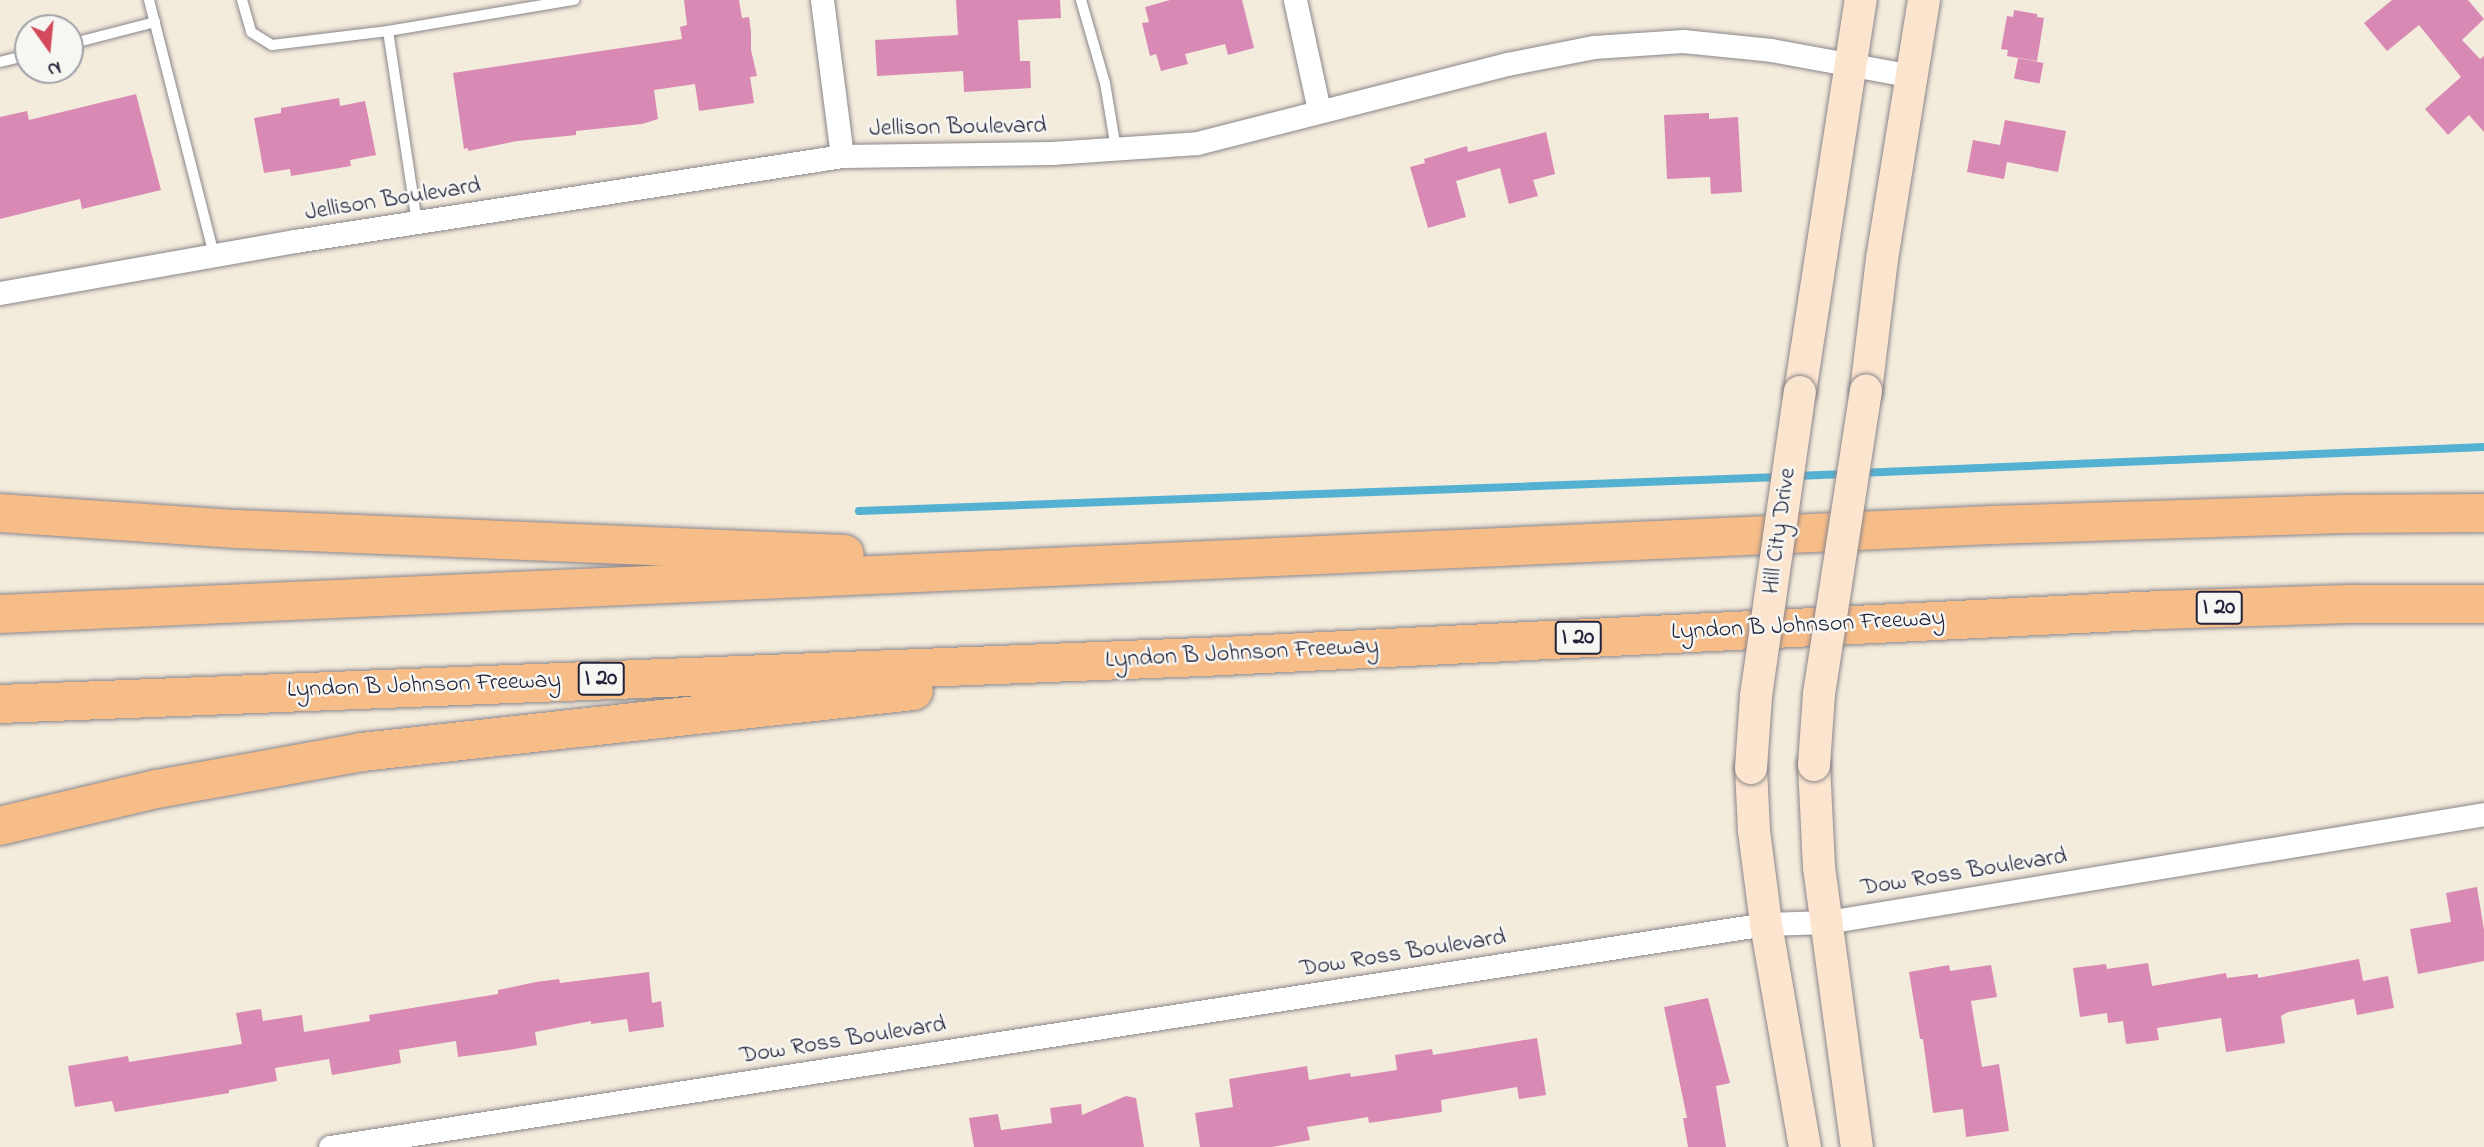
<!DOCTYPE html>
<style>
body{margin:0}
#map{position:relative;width:2484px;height:1147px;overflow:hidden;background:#f3ebdb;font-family:"Indie Flower",sans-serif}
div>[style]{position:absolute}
.stream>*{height:8px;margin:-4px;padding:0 4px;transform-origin:4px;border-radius:4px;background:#54b1d2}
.building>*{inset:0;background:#d98ab4;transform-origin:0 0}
.roads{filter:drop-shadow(0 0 2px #8a868b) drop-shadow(0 0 2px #8a868b)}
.lane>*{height:10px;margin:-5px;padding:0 5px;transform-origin:5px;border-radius:5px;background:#fff}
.street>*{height:23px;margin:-11.5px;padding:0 11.5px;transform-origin:11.5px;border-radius:11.5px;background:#fff}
.secondary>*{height:32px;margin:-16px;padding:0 16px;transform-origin:16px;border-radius:16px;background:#fce5cf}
.highway>*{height:38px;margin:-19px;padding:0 19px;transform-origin:19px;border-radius:19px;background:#f7bd88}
.bridges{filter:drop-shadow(0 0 2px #8a868b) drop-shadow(0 0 2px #8a868b)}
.secondary-bridge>*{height:32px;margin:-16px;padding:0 16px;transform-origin:16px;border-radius:16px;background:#fce5cf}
span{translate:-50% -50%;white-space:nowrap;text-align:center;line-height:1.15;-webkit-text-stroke:5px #f6f6f2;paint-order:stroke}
.shield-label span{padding:2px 5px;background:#f6f6f2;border:2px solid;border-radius:5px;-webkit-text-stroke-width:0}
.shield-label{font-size:23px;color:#22223b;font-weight:700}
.street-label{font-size:24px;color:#22223b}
.north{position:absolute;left:14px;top:14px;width:70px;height:70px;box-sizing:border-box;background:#f6f6f2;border:2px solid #a1a1a9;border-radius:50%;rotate:165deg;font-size:19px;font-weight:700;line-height:28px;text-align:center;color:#22223b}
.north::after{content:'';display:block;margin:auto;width:24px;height:32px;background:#d1495b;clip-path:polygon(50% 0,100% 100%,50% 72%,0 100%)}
</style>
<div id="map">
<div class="stream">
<div style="left:1859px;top:473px;width:626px;rotate:-2.38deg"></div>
<div style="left:1796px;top:476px;width:50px;rotate:-2.3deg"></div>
<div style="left:859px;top:511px;width:922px;rotate:-2.11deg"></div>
</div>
<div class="building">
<div style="clip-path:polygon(684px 0,739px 0,742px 18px,749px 17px,751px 32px,751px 50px,757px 76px,750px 77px,754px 103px,699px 111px,695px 84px,654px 90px,658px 119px,642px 124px,576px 131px,576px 135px,517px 141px,468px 151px,468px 148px,464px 149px,453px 73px,682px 39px,680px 27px,687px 25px)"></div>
<div style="clip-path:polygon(956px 0,1060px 0,1061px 18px,1018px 20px,1020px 61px,1030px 61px,1031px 88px,964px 92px,963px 71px,877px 76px,875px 40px,958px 35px)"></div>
<div style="clip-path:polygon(1170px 0,1242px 0,1254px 48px,1228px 55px,1225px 44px,1185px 54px,1188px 64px,1161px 71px,1156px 54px,1150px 56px,1142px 23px,1149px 22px,1145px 7px)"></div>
<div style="clip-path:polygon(2392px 0,2468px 0,2484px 19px,2462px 40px,2480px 59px,2484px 56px,2484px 132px,2469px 115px,2448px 135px,2425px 109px,2461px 77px,2419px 25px,2387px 51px,2364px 23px)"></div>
<div style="clip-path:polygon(2014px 10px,2037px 14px,2037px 17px,2044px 18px,2037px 61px,2007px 56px,2008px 50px,2001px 49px,2007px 16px,2013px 17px)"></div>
<div style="left:2018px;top:58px;width:26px;height:21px;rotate:11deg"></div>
<div style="clip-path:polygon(136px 94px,161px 190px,82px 209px,80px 199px,0 219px,0 117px,27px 111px,29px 120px)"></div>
<div style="clip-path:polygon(339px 98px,340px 106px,365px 101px,376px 155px,350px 160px,351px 166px,291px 176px,290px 169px,264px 173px,254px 118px,281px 113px,281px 108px)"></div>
<div style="clip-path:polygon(1709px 113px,1709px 119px,1738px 117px,1742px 192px,1711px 194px,1710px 177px,1667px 179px,1664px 115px)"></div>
<div style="clip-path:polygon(2005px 120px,2066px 131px,2058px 172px,2007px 162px,2004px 179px,1967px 172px,1973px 140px,2000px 145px)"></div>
<div style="clip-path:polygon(1546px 132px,1555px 174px,1533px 180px,1538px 196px,1509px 204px,1500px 168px,1456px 181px,1466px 217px,1428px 228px,1410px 167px,1425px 163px,1424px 159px,1467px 146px,1468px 152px)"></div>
<div style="clip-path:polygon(2477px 887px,2484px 930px,2484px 961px,2418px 974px,2410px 929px,2451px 922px,2446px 893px)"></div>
<div style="clip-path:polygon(2359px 959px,2363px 981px,2388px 976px,2394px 1008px,2357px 1015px,2354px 999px,2288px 1012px,2281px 1016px,2285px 1043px,2226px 1052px,2221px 1018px,2157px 1028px,2159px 1040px,2126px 1044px,2123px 1021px,2108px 1023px,2107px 1013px,2080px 1017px,2073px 968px,2106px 964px,2107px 969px,2148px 963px,2152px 986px,2226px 973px,2227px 978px,2258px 974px,2258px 978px)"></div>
<div style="clip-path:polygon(1949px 965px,1950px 971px,1991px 965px,1997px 997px,1971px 1001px,1982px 1067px,1999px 1064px,2009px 1131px,1966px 1137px,1963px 1109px,1933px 1113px,1923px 1039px,1920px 1039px,1909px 972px)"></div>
<div style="clip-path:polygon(649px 972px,652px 1003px,661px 1001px,664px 1027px,629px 1032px,627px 1019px,591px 1024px,591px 1021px,535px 1032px,537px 1045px,509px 1050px,458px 1057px,456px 1041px,399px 1050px,401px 1063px,332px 1075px,329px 1059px,275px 1068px,277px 1081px,229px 1090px,229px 1093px,115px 1112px,112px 1101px,75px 1107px,68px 1066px,128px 1056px,129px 1062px,242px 1044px,236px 1013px,261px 1009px,263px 1021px,302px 1015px,304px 1032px,370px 1021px,369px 1015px,498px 994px,498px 990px,536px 982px,559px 979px,560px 983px)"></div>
<div style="clip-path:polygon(1708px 998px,1730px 1083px,1716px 1086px,1726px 1147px,1688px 1147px,1683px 1118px,1687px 1118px,1664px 1007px)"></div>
<div style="clip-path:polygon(1537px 1038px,1546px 1095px,1519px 1099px,1517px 1087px,1441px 1100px,1442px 1112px,1369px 1123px,1368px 1117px,1307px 1127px,1310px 1140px,1272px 1147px,1200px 1147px,1195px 1113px,1233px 1107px,1229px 1079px,1307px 1066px,1309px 1080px,1350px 1073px,1351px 1077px,1397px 1070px,1395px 1055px,1432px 1049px,1433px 1055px)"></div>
<div style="clip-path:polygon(1126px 1096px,1136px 1098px,1144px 1147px,974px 1147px,969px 1118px,998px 1114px,1001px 1130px,1052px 1123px,1050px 1108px,1081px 1104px,1082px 1115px)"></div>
</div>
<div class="roads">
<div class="lane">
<div style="left:149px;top:0;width:263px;rotate:75.7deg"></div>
<div style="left:242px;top:0;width:33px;rotate:74deg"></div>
<div style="left:251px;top:32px;width:25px;rotate:32deg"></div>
<div style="left:272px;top:45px;width:117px;rotate:-6.9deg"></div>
<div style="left:388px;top:31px;width:189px;rotate:-9.5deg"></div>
<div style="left:1081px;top:0;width:86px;rotate:73.9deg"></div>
<div style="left:1105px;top:83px;width:67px;rotate:80.5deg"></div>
<div style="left:388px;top:31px;width:193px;rotate:81.4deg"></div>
<div style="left:70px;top:44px;width:88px;rotate:-14.5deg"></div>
<div style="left:0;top:62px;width:29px;rotate:-14deg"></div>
</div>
<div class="street">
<div style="left:822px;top:0;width:157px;rotate:82.7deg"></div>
<div style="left:1295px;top:0;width:113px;rotate:77.7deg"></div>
<div style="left:0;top:293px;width:300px;rotate:-10deg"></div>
<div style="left:295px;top:241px;width:554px;rotate:-8.83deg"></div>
<div style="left:842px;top:156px;width:210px;rotate:-0.8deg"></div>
<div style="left:1052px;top:153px;width:145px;rotate:-3.9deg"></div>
<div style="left:1197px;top:143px;width:320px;rotate:-14.3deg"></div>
<div style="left:1507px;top:64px;width:89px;rotate:-11.1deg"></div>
<div style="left:1594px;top:47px;width:89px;rotate:-3.9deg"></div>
<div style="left:1683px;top:41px;width:88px;rotate:5.8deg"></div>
<div style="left:1771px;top:50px;width:144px;rotate:10.4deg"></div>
<div style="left:330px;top:1147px;width:1453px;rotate:-8.83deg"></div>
<div style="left:1766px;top:924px;width:61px;rotate:-1.9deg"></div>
<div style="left:1827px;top:922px;width:666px;rotate:-9.33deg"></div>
</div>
<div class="secondary">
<div style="left:1866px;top:391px;width:133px;rotate:-83.1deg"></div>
<div style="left:1882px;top:259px;width:262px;rotate:-80.8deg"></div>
<div style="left:1800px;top:392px;width:397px;rotate:-81.2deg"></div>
<div style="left:1814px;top:765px;width:102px;rotate:87.2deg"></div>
<div style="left:1819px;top:867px;width:283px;rotate:82.3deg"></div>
<div style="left:1751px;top:768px;width:63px;rotate:87.3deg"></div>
<div style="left:1754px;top:831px;width:94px;rotate:82.6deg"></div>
<div style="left:1766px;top:924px;width:226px;rotate:80.1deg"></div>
</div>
<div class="highway">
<div style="left:0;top:513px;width:237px;rotate:3.9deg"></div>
<div style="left:236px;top:529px;width:609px;rotate:2.35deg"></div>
<div style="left:0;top:614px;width:1994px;rotate:-2.56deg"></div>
<div style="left:1992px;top:525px;width:351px;rotate:-1.8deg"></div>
<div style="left:2343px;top:514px;width:141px;rotate:-0.4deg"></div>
<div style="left:0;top:704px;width:1204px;rotate:-2.24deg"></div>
<div style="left:1203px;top:657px;width:958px;rotate:-2.81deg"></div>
<div style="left:2160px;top:610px;width:196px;rotate:-1.8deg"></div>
<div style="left:2356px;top:604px;width:128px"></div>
<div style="left:0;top:826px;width:161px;rotate:-13.3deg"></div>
<div style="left:157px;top:789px;width:208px;rotate:-10.2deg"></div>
<div style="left:362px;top:752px;width:555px;rotate:-6.31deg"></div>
</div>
</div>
<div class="bridges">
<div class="secondary-bridge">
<div style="left:1814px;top:765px;width:71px;rotate:-86deg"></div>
<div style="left:1819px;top:694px;width:307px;rotate:-81.2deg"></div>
<div style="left:1751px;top:768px;width:72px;rotate:-86deg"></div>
<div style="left:1756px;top:696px;width:307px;rotate:-81.8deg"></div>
</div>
</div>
<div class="shield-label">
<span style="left:2219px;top:608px">I 20</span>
<span style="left:1578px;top:638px">I 20</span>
<span style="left:601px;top:679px">I 20</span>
</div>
<div class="street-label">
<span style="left:958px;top:128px;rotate:-1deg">Jellison Boulevard</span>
<span style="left:393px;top:200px;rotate:-9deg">Jellison Boulevard</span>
<span style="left:1780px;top:531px;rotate:-82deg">Hill City Drive</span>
<span style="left:1808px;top:626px;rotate:-3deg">Lyndon B Johnson Freeway</span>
<span style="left:1242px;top:654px;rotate:-3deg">Lyndon B Johnson Freeway</span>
<span style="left:424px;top:686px;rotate:-2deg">Lyndon B Johnson Freeway</span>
<span style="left:1964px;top:873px;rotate:-9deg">Dow Ross Boulevard</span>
<span style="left:1403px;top:954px;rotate:-9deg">Dow Ross Boulevard</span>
<span style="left:843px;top:1041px;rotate:-9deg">Dow Ross Boulevard</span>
</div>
<div class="north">N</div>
</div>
